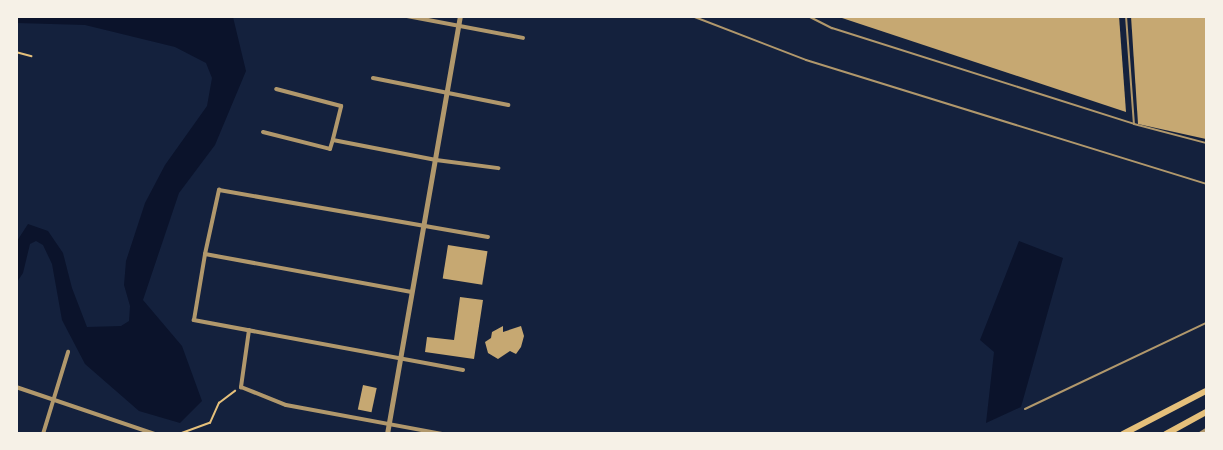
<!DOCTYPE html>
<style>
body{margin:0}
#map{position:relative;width:1223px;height:450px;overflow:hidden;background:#14213d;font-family:Barlow,sans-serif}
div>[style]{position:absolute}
.water>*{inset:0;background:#0b132b}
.building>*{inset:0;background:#c6a872;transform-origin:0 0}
.path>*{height:1.5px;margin:-0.75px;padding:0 0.75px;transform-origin:0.75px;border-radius:0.75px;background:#e5c07b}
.service>*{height:2px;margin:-1px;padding:0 1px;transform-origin:1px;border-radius:1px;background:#b1986c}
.minor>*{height:4px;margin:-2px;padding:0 2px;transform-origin:2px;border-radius:2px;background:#b1986c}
.tertiary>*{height:4.5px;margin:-2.25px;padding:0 2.25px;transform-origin:2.25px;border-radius:2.25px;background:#b1986c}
.primary>*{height:6px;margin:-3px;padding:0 3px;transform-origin:3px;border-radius:3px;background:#e5c07b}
span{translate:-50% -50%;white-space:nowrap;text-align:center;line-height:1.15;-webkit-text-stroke:6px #f6f1e7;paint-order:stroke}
.frame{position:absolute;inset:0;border:18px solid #f6f1e7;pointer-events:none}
</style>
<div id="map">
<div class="water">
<div style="clip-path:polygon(17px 16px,233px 17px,246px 71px,215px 145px,179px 193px,143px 300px,182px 346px,202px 401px,180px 423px,139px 411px,85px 364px,62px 320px,52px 264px,43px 245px,36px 241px,30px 244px,23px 273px,17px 282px,17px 241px,28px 224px,48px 231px,63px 253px,72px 288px,87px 327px,121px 326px,129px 321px,130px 306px,124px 285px,126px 261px,145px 203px,165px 165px,207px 106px,212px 78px,206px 63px,175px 47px,85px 25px,17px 23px)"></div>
<div style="clip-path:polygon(1019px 241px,1063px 258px,1021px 407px,986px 423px,994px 352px,980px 340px)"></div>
</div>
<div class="building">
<div style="clip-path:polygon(839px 16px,1119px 16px,1126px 112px,839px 17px)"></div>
<div style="clip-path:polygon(1131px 16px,1206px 16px,1206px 139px,1138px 124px)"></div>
<div style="left:448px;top:245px;width:40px;height:34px;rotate:9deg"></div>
<div style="clip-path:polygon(460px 297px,483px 300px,474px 359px,425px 352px,427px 337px,454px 340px)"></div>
<div style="clip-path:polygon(503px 326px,503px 332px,521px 326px,524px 336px,521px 347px,516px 354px,510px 351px,498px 359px,488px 353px,485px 342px,491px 338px,492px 332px)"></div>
<div style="left:363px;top:385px;width:14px;height:25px;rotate:12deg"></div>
</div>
<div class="path">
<div style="left:16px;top:52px;width:16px;rotate:15deg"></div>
<div style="left:179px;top:434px;width:33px;rotate:-20deg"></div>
<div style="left:210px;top:423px;width:22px;rotate:-66deg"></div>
<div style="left:219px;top:403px;width:20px;rotate:-37deg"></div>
</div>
<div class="service">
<div style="left:692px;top:16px;width:122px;rotate:21.1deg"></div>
<div style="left:806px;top:60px;width:419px;rotate:17.2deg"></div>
<div style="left:808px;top:16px;width:27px;rotate:27deg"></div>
<div style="left:832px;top:28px;width:317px;rotate:17.6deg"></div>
<div style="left:1134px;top:124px;width:74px;rotate:14.8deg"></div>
<div style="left:1126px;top:16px;width:108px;rotate:85.8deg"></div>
<div style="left:1025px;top:409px;width:200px;rotate:-25.4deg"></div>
</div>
<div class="minor">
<div style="left:407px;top:16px;width:118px;rotate:10.7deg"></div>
<div style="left:373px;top:78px;width:138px;rotate:11.3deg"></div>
<div style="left:263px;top:132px;width:69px;rotate:14.2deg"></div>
<div style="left:330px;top:149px;width:10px;rotate:-73deg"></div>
<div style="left:333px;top:139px;width:34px;rotate:-76deg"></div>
<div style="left:341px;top:106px;width:67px;rotate:-165.3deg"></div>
<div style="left:333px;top:140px;width:105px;rotate:11deg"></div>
<div style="left:436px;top:160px;width:63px;rotate:7.4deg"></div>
<div style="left:205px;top:254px;width:210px;rotate:10.4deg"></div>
<div style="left:249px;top:330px;width:58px;rotate:98deg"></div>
<div style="left:241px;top:387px;width:48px;rotate:21.8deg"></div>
<div style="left:286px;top:405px;width:160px;rotate:10.5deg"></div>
<div style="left:463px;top:370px;width:274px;rotate:-169.5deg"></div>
<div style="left:194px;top:320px;width:67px;rotate:-80.5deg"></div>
<div style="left:205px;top:254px;width:66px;rotate:-77.7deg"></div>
<div style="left:219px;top:190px;width:273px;rotate:9.9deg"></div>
<div style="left:16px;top:387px;width:147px;rotate:18.7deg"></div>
<div style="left:43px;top:434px;width:86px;rotate:-73deg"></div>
<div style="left:1200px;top:434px;width:7px;rotate:-34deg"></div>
</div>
<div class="tertiary">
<div style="left:387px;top:434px;width:424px;rotate:-80.1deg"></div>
</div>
<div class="primary">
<div style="left:1123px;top:434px;width:93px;rotate:-27.4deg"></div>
<div style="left:1166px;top:434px;width:46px;rotate:-28.8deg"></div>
</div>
<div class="frame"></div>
</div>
